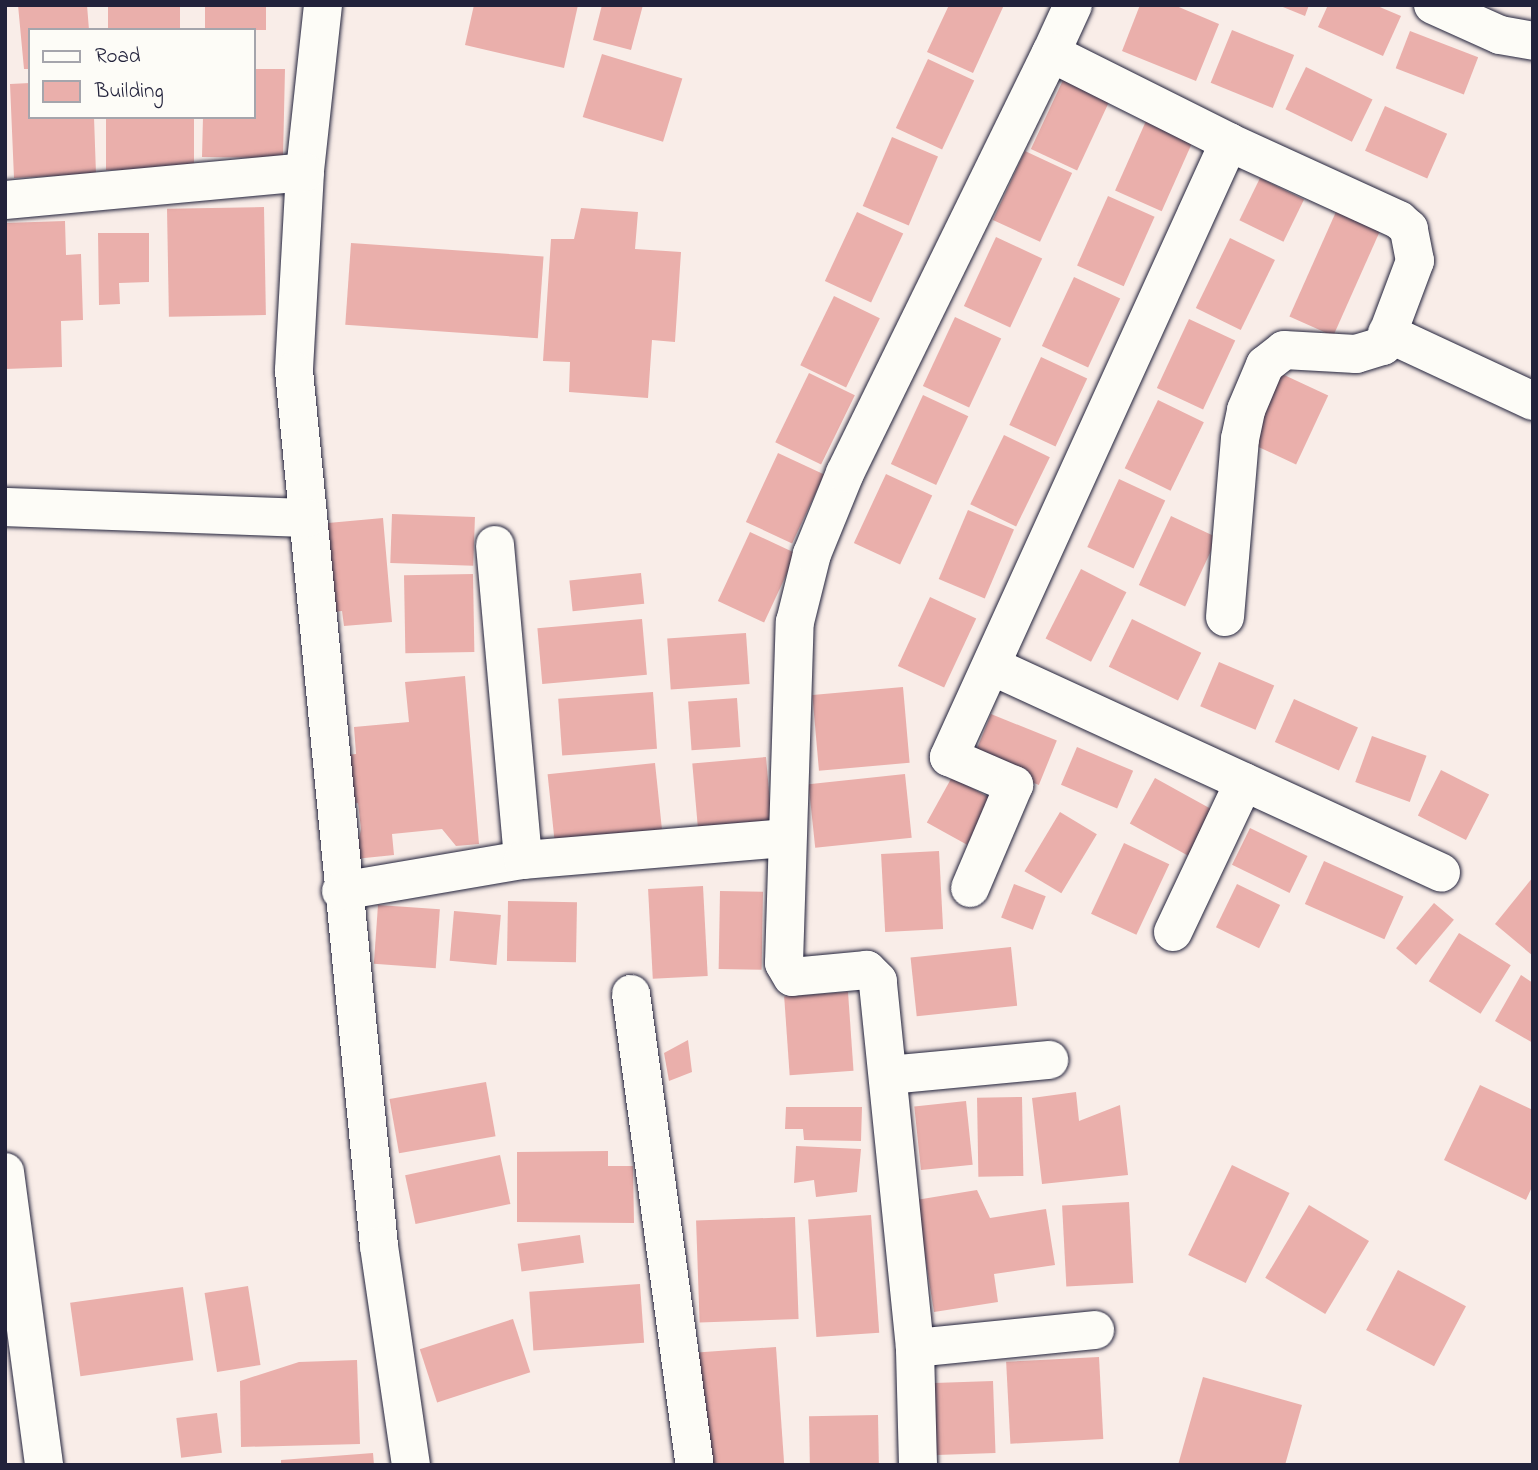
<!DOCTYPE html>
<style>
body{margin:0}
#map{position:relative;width:1538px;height:1470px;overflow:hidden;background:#f9ede8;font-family:"Indie Flower",sans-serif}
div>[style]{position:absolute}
.building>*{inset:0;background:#eaafab;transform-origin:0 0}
.roads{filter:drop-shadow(0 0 2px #22223b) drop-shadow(0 0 2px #22223b)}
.minor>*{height:38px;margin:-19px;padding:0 19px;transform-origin:19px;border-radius:19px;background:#fdfcf7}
span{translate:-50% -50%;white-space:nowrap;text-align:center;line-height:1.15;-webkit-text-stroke:5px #fdfcf7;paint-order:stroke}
.frame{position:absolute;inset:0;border:7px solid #22223b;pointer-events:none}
.legend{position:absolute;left:28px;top:28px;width:228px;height:91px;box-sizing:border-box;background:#fdfcf7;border:2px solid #a5a5ac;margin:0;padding:9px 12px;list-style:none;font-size:21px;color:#22223b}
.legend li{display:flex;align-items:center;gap:14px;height:35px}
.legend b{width:35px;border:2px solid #a5a5ac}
</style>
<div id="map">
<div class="building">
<div style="clip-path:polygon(18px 5px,87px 5px,89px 30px,30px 30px,30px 69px,24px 69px)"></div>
<div style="left:108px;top:5px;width:72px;height:25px"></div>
<div style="left:205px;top:5px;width:61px;height:25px"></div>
<div style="clip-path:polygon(474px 5px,578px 5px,564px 68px,465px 45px)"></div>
<div style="clip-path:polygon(602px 5px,643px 5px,631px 50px,593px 40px)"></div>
<div style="clip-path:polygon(949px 5px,1004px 5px,973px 73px,927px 52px)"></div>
<div style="clip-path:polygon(1140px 5px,1174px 5px,1219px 24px,1196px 81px,1122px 51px)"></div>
<div style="clip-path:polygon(1278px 5px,1309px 5px,1305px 16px)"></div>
<div style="clip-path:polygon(1328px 5px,1375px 5px,1401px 16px,1383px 56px,1318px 27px)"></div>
<div style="left:1232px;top:30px;width:67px;height:57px;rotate:22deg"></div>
<div style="left:1410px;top:31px;width:73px;height:40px;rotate:21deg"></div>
<div style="left:602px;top:54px;width:84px;height:66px;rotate:17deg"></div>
<div style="left:928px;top:59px;width:51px;height:76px;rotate:25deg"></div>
<div style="left:1306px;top:67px;width:74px;height:47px;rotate:26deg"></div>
<div style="clip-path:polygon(254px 69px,285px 69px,283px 158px,202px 157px,203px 117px,254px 117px)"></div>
<div style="left:1063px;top:80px;width:51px;height:76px;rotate:25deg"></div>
<div style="clip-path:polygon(30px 83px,30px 117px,94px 117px,96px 174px,14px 178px,10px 84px)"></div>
<div style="left:1385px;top:106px;width:68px;height:49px;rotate:24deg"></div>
<div style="left:106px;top:117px;width:88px;height:53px"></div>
<div style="left:1146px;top:121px;width:51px;height:76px;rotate:24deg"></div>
<div style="left:892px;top:137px;width:50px;height:75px;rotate:23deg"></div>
<div style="left:1025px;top:151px;width:52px;height:76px;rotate:25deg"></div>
<div style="left:1260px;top:178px;width:49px;height:47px;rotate:26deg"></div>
<div style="left:1108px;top:196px;width:51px;height:76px;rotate:24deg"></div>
<div style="left:1339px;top:205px;width:48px;height:122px;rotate:24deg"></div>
<div style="left:264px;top:207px;width:108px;height:97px;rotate:89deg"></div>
<div style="clip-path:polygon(581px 208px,638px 212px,635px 249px,681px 252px,675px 342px,652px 340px,648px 398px,569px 392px,570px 362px,543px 361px,551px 239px,574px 239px)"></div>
<div style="left:857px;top:212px;width:51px;height:76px;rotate:25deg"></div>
<div style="clip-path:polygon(65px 221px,66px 255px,81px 254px,83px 320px,61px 321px,62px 367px,5px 369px,5px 223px)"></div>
<div style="clip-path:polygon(98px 233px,149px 233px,149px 282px,119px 283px,120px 304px,99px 305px)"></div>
<div style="left:996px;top:237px;width:51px;height:76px;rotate:25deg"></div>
<div style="left:1230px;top:238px;width:50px;height:78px;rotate:26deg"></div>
<div style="left:351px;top:243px;width:193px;height:82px;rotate:4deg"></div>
<div style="left:1074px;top:277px;width:51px;height:76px;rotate:25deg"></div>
<div style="left:834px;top:296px;width:51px;height:77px;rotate:26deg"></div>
<div style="left:955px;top:317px;width:51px;height:76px;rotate:25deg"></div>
<div style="left:1189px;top:319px;width:51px;height:76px;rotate:25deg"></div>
<div style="left:1041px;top:357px;width:51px;height:75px;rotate:25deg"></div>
<div style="left:809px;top:373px;width:51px;height:77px;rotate:26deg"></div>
<div style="left:1282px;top:374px;width:51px;height:76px;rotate:25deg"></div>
<div style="left:923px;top:395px;width:50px;height:76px;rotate:25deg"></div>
<div style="left:1158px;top:400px;width:51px;height:76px;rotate:26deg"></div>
<div style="left:1004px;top:435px;width:51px;height:77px;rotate:26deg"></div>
<div style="left:778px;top:453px;width:51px;height:76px;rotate:25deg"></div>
<div style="left:886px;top:474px;width:51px;height:76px;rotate:25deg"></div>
<div style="left:1119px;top:479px;width:51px;height:75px;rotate:25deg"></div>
<div style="left:968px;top:510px;width:50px;height:75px;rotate:23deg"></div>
<div style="left:392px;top:514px;width:83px;height:49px;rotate:2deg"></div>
<div style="left:1171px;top:516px;width:51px;height:76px;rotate:25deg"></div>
<div style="clip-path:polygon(383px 518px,392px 622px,344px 626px,342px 611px,324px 613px,317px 524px)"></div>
<div style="left:750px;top:532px;width:51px;height:76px;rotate:25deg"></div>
<div style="left:1081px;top:569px;width:51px;height:78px;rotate:27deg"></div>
<div style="left:641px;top:573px;width:31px;height:72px;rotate:84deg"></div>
<div style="left:473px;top:574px;width:78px;height:69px;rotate:89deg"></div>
<div style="left:930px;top:597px;width:51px;height:76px;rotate:25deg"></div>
<div style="left:642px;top:619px;width:56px;height:105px;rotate:85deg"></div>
<div style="left:1132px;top:619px;width:77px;height:53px;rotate:26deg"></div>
<div style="left:746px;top:633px;width:51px;height:79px;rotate:86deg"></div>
<div style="left:1219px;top:662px;width:60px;height:48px;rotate:23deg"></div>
<div style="clip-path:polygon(465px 676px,479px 844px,456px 846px,442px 829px,392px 834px,394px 855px,355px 859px,361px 829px,358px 803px,341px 805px,336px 756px,356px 754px,354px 727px,409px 722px,405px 682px)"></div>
<div style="left:903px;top:687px;width:76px;height:91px;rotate:85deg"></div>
<div style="left:653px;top:692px;width:57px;height:95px;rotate:86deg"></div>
<div style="left:737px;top:698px;width:49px;height:49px;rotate:86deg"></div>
<div style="left:1294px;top:699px;width:70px;height:47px;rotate:24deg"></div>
<div style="left:991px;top:714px;width:71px;height:48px;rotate:22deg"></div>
<div style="left:1372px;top:736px;width:58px;height:49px;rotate:20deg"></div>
<div style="left:1077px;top:747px;width:61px;height:41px;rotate:23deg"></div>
<div style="left:766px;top:757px;width:67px;height:74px;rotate:85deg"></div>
<div style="left:655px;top:763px;width:67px;height:108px;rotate:84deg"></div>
<div style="left:1441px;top:770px;width:54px;height:51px;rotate:27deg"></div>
<div style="left:905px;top:774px;width:64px;height:97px;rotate:84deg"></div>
<div style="left:952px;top:777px;width:46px;height:52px;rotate:29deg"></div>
<div style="left:1155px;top:778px;width:75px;height:52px;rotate:29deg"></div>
<div style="left:1060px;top:812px;width:43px;height:69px;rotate:31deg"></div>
<div style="left:1250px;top:828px;width:64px;height:41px;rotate:26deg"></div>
<div style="left:1124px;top:843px;width:50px;height:78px;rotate:25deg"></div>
<div style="left:939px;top:851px;width:78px;height:58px;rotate:87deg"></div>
<div style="left:1324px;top:861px;width:87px;height:47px;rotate:24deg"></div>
<div style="clip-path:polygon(1533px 877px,1533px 956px,1495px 924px)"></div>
<div style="left:1014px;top:884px;width:34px;height:36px;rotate:21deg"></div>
<div style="left:1237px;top:884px;width:48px;height:48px;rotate:26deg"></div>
<div style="left:703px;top:886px;width:90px;height:55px;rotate:87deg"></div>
<div style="left:720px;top:891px;width:43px;height:78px;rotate:1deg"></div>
<div style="left:508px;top:901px;width:69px;height:60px;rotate:1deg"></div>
<div style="left:1434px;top:903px;width:26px;height:59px;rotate:40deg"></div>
<div style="left:378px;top:905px;width:62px;height:59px;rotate:4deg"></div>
<div style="left:454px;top:911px;width:47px;height:50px;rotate:5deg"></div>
<div style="left:1459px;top:933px;width:61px;height:57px;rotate:32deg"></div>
<div style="left:1011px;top:947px;width:59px;height:101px;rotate:84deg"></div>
<div style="clip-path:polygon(1521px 975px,1533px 983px,1533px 1043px,1495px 1021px)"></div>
<div style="left:848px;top:992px;width:79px;height:64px;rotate:86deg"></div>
<div style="clip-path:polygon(688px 1040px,692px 1072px,669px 1081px,664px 1053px)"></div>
<div style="left:486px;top:1082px;width:55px;height:98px;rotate:80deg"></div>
<div style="clip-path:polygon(1480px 1085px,1533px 1110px,1533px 1185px,1526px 1200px,1444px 1160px)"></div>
<div style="clip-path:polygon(1076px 1092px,1079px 1121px,1120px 1105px,1128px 1175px,1042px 1184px,1032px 1098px)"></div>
<div style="left:1022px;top:1097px;width:79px;height:45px;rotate:89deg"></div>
<div style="left:966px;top:1101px;width:64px;height:52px;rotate:84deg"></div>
<div style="clip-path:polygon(786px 1107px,862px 1107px,861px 1141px,804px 1140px,803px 1129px,785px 1129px)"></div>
<div style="clip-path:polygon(796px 1146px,861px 1149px,857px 1192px,816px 1197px,814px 1180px,794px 1183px)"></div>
<div style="clip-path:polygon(608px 1151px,608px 1166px,633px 1166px,634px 1223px,517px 1222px,517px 1152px)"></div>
<div style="left:500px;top:1155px;width:50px;height:97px;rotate:78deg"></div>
<div style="left:1232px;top:1165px;width:64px;height:100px;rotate:26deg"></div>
<div style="clip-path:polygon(977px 1190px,990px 1218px,1046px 1209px,1055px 1265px,994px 1274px,998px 1302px,934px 1312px,916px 1200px)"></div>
<div style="left:1129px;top:1202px;width:81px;height:67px;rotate:87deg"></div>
<div style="left:1309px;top:1205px;width:70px;height:85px;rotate:31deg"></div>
<div style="left:871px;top:1215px;width:118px;height:63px;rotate:86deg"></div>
<div style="left:795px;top:1217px;width:102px;height:99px;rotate:88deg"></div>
<div style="left:580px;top:1235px;width:28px;height:63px;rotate:82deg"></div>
<div style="left:1398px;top:1270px;width:77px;height:68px;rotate:28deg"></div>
<div style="left:640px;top:1284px;width:59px;height:111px;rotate:86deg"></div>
<div style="left:248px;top:1286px;width:80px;height:44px;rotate:81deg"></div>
<div style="left:183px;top:1287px;width:74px;height:114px;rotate:82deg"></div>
<div style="left:513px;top:1319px;width:56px;height:98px;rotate:72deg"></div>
<div style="left:776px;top:1347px;width:118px;height:79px;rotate:86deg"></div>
<div style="left:1099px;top:1357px;width:82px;height:93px;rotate:87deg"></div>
<div style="clip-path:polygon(357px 1360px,360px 1444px,241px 1447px,240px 1381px,299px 1362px)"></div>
<div style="clip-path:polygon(1203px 1377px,1302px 1405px,1285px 1465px,1178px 1465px)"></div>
<div style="left:993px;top:1381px;width:72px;height:59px;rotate:88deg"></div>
<div style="left:217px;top:1413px;width:40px;height:41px;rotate:83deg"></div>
<div style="left:878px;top:1415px;width:50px;height:69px;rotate:89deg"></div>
<div style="clip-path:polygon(373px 1453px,374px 1465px,281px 1465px,281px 1460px)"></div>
</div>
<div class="roads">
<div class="minor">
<div style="left:323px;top:5px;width:168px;rotate:96.2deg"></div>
<div style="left:305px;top:172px;width:199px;rotate:93.2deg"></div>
<div style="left:294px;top:371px;width:879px;rotate:84.45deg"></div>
<div style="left:379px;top:1246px;width:221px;rotate:81.7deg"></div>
<div style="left:1433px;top:5px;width:73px;rotate:24.1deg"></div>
<div style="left:1500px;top:35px;width:34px;rotate:10deg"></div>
<div style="left:1051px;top:53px;width:53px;rotate:-65.4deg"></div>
<div style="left:5px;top:200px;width:301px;rotate:-5.3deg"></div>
<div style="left:1387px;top:333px;width:161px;rotate:25deg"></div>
<div style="left:5px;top:507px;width:302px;rotate:2.1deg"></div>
<div style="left:495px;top:545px;width:316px;rotate:84.9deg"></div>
<div style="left:1225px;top:617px;width:179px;rotate:-85.2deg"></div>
<div style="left:1240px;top:439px;width:30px;rotate:-78deg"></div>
<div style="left:1246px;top:410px;width:49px;rotate:-67.1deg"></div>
<div style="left:1265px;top:365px;width:24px;rotate:-38deg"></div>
<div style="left:1284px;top:350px;width:72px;rotate:3.2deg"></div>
<div style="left:1356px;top:354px;width:28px;rotate:-17deg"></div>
<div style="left:1383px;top:346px;width:91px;rotate:-69.4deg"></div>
<div style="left:1415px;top:261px;width:33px;rotate:-101deg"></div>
<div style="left:1409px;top:229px;width:13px;rotate:-138deg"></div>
<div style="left:1399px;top:220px;width:187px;rotate:-155.4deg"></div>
<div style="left:994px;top:667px;width:492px;rotate:24.7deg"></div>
<div style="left:341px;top:891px;width:185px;rotate:-9.7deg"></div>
<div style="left:523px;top:860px;width:264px;rotate:-4.8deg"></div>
<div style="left:1173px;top:932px;width:166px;rotate:-64.7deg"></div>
<div style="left:631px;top:994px;width:475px;rotate:82.3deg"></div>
<div style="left:889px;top:1075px;width:161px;rotate:-5.4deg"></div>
<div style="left:5px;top:1172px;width:296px;rotate:82.4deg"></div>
<div style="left:915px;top:1348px;width:181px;rotate:-5.7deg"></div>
<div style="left:918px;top:1465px;width:117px;rotate:-91.5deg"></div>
<div style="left:915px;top:1348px;width:369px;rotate:-95.8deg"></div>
<div style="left:878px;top:981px;width:16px;rotate:-135deg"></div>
<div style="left:867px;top:970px;width:75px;rotate:174.7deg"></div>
<div style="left:792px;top:977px;width:16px;rotate:-120deg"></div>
<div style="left:784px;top:963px;width:341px;rotate:-88.2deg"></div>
<div style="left:795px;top:622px;width:70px;rotate:-76deg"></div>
<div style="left:812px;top:554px;width:87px;rotate:-67.8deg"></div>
<div style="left:845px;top:473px;width:468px;rotate:-63.9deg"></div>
<div style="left:1051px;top:53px;width:199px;rotate:26.6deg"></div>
<div style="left:1229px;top:142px;width:676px;rotate:114.48deg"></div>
<div style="left:949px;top:757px;width:71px;rotate:23.3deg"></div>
<div style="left:1014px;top:785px;width:112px;rotate:113.1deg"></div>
</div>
</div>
<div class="frame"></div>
<ul class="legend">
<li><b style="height:9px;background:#fdfcf7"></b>Road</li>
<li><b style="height:19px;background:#eaafab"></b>Building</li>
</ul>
</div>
